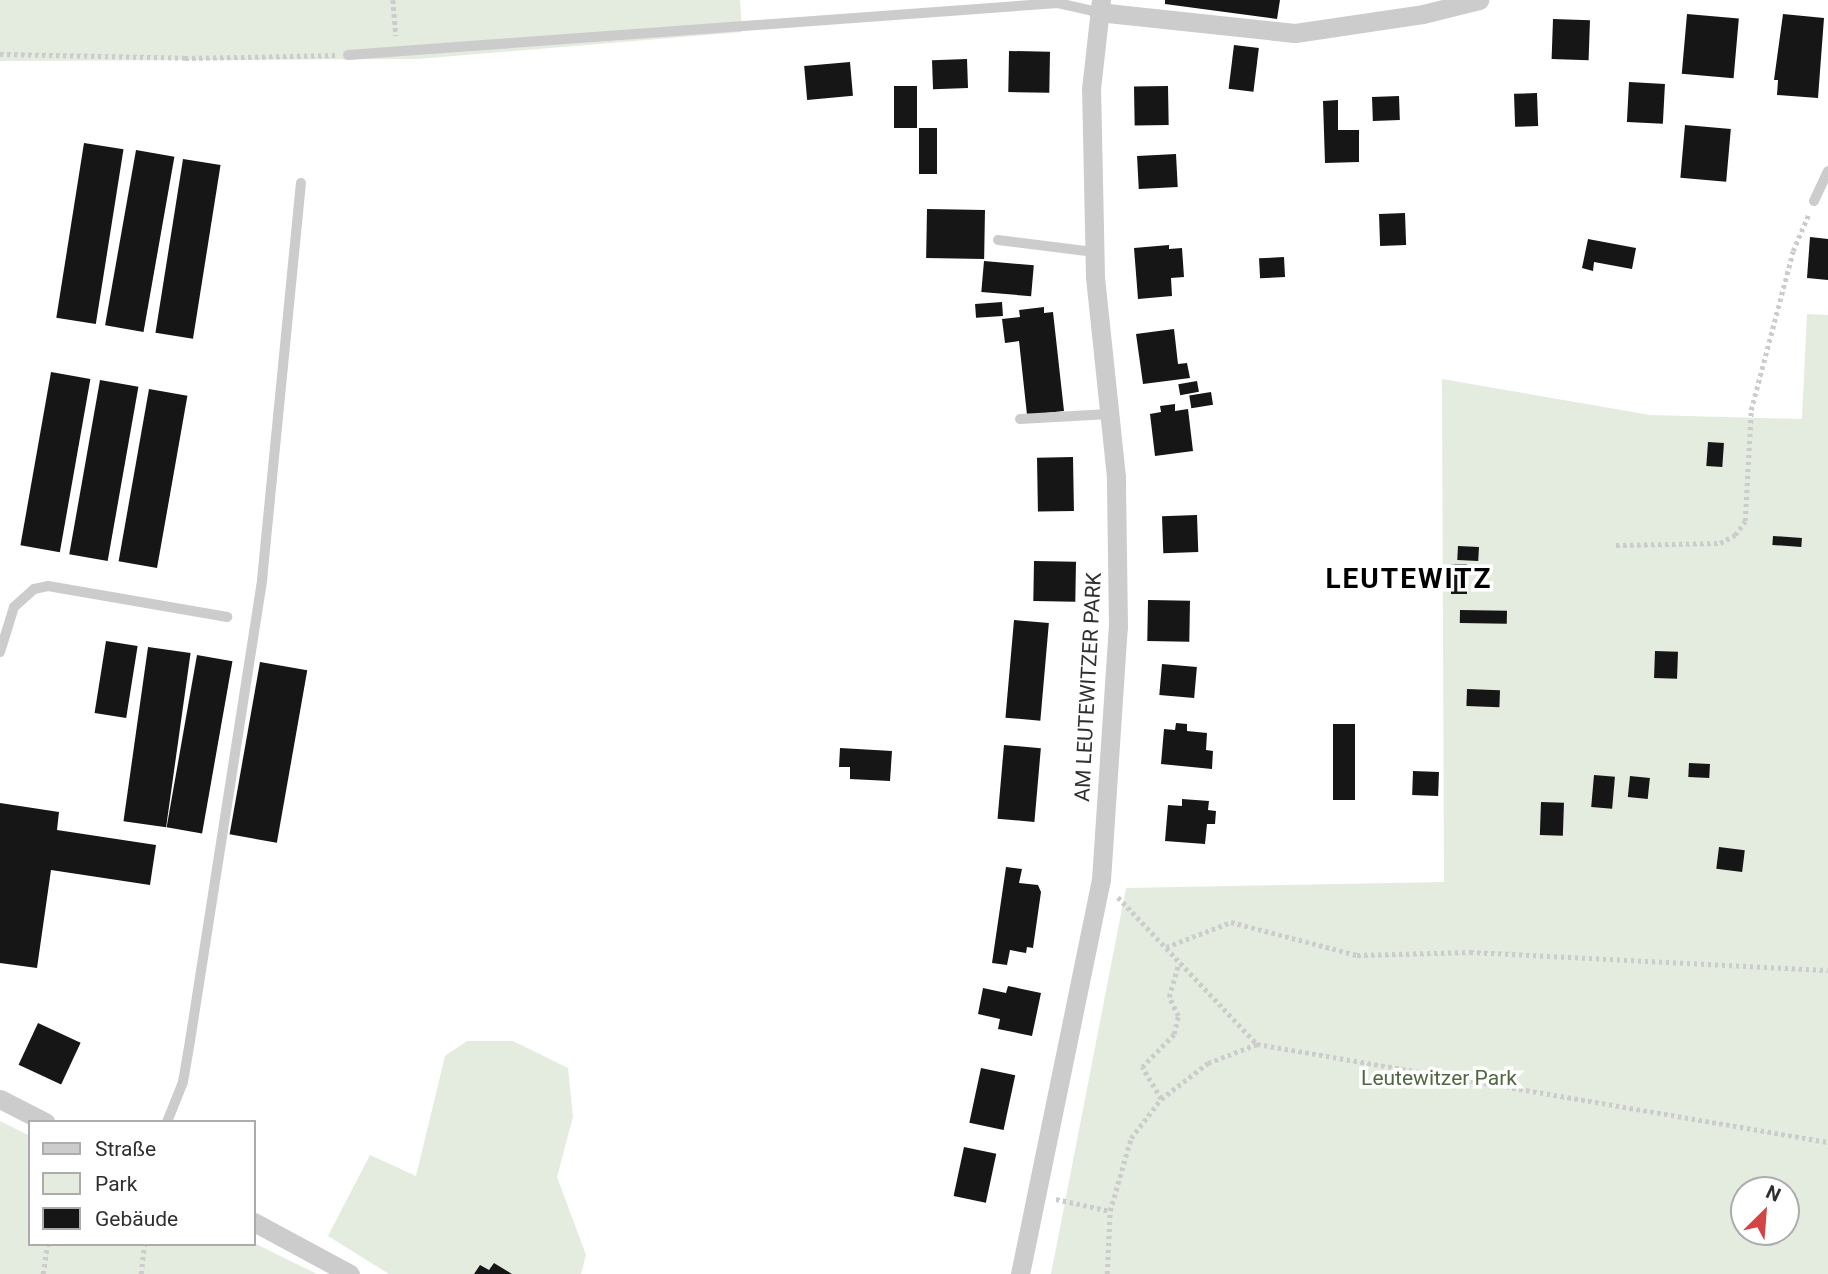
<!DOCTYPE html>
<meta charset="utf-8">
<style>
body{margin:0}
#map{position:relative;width:1828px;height:1274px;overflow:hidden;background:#fff;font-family:Roboto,sans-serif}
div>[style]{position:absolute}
.green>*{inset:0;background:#e4ebdf}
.building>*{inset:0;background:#161616;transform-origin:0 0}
.path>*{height:4.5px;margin-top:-2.25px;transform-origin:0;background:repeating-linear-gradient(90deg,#ccc 0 3.5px,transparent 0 7px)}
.service>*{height:10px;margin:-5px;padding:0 5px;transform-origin:5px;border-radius:5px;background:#ccc}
.minor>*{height:19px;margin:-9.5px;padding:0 9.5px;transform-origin:9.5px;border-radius:9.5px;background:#ccc}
span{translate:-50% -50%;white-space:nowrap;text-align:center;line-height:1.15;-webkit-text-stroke:7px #fff;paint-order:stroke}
.street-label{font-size:21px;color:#2f2f2f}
.park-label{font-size:21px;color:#506741}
.district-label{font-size:28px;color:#000;font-weight:700;letter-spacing:2px}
.legend{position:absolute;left:28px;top:1120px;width:228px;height:126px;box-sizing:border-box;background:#fff;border:2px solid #acacac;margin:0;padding:9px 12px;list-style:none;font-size:21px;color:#2f2f2f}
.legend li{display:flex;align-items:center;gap:14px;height:35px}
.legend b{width:35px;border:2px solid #acacac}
.north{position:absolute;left:1730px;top:1176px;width:70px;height:70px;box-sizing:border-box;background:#fff;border:2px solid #acacac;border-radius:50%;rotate:25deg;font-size:19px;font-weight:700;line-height:28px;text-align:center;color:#2f2f2f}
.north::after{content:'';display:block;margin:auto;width:24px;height:32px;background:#d34445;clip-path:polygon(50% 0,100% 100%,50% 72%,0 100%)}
</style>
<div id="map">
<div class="green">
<div style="clip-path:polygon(0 0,740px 0,742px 32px,418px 59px,0 61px)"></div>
<div style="clip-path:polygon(evenodd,1807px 314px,1828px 315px,1828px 1274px,1051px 1274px,1126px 888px,1444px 882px,1442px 379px,1650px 415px,1802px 419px,1807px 314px,1744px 1190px,1786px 1190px,1786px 1232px,1744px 1232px,1744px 1190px)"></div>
<div style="clip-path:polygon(467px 1041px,513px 1041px,568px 1068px,573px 1117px,557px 1177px,586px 1255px,581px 1274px,389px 1274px,328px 1236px,370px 1155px,416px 1176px,445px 1056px)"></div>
<div style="clip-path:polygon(0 1121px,30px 1136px,30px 1244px,254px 1243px,317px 1274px,0 1274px)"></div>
</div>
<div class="building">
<div style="clip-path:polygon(1165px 0,1280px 0,1277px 19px,1165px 4px)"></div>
<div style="left:1687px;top:14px;width:52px;height:60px;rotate:5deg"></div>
<div style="clip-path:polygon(1783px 14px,1824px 18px,1818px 98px,1777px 95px,1778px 80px,1774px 80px)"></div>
<div style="left:1553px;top:19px;width:37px;height:40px;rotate:2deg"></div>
<div style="left:1234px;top:45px;width:25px;height:44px;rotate:7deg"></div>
<div style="left:1009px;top:51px;width:41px;height:41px;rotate:1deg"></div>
<div style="left:967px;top:59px;width:29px;height:35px;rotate:88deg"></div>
<div style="left:850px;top:62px;width:34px;height:46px;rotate:85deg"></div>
<div style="left:1629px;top:82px;width:36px;height:40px;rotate:3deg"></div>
<div style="left:917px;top:86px;width:42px;height:23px;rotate:90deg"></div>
<div style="left:1168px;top:86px;width:39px;height:34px;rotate:89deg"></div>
<div style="left:1537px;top:93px;width:33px;height:23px;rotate:88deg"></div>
<div style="left:1399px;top:96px;width:24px;height:27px;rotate:88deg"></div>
<div style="clip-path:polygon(1338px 100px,1338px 130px,1359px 130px,1359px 162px,1325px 163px,1323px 101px)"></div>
<div style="left:1685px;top:125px;width:46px;height:53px;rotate:5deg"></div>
<div style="left:919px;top:128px;width:18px;height:46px"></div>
<div style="left:84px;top:143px;width:40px;height:177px;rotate:9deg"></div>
<div style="left:136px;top:150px;width:39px;height:178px;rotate:10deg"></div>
<div style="left:1176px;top:154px;width:33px;height:39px;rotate:87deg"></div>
<div style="left:183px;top:159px;width:38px;height:176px;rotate:9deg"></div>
<div style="left:927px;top:209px;width:58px;height:49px;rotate:1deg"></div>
<div style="left:1405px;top:213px;width:32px;height:26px;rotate:88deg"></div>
<div style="clip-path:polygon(1810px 237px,1828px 239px,1828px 280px,1807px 278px)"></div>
<div style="clip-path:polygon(1588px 239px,1636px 248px,1632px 269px,1594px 262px,1593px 271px,1582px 268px)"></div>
<div style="clip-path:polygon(1169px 245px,1169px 249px,1182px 248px,1184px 277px,1171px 278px,1172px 296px,1138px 299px,1134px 248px)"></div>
<div style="left:1284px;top:257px;width:20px;height:25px;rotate:87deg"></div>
<div style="left:984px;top:261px;width:50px;height:31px;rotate:5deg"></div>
<div style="left:1002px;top:302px;width:14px;height:27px;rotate:86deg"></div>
<div style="clip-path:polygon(1044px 307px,1044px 313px,1053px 312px,1064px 411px,1027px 415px,1019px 341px,1005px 343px,1002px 319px,1020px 317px,1019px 310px)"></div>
<div style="clip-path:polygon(1174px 329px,1178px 364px,1187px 363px,1190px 378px,1143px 384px,1136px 334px)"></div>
<div style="left:51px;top:372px;width:40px;height:176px;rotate:10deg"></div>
<div style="left:100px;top:380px;width:39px;height:177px;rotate:10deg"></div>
<div style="left:1197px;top:381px;width:11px;height:19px;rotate:80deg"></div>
<div style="left:149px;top:389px;width:39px;height:175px;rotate:10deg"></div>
<div style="left:1211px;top:392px;width:13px;height:22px;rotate:81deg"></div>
<div style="clip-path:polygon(1175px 404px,1175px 411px,1188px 409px,1193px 451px,1155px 456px,1150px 414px,1161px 412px,1160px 406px)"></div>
<div style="left:1708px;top:442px;width:16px;height:24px;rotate:4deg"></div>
<div style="left:1073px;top:457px;width:54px;height:36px;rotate:89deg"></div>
<div style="left:1197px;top:515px;width:37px;height:35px;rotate:88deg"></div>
<div style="left:1773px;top:536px;width:29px;height:9px;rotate:4deg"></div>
<div style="left:1458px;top:546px;width:21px;height:14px;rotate:3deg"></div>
<div style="left:1034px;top:561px;width:42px;height:40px;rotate:1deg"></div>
<div style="left:1451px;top:564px;width:16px;height:30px"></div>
<div style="left:1148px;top:600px;width:42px;height:41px;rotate:1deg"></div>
<div style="left:1460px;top:610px;width:47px;height:13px;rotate:1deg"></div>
<div style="left:1014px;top:620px;width:35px;height:98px;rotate:5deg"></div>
<div style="left:106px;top:641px;width:32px;height:73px;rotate:9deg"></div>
<div style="left:148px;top:647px;width:43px;height:176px;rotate:8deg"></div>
<div style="left:1655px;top:651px;width:23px;height:27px;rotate:2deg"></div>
<div style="left:197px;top:655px;width:36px;height:175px;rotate:10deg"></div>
<div style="left:260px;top:662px;width:48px;height:175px;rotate:10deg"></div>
<div style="left:1162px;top:664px;width:35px;height:31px;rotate:5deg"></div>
<div style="left:1467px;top:689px;width:33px;height:17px;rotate:2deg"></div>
<div style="clip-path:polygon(1176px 723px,1187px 724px,1187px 731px,1207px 733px,1206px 750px,1213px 751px,1212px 769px,1161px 764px,1164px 729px,1175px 730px)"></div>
<div style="left:1333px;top:724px;width:22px;height:76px"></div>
<div style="left:1004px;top:745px;width:37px;height:74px;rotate:5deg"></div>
<div style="clip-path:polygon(840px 748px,892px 751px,890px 781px,850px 779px,850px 767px,839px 767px)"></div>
<div style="left:1689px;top:763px;width:21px;height:14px;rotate:3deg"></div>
<div style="left:1413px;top:771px;width:26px;height:24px;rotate:2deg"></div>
<div style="left:1594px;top:775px;width:21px;height:32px;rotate:5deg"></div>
<div style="left:1630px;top:776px;width:20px;height:21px;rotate:6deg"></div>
<div style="clip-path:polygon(1182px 799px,1209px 801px,1208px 810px,1216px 811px,1215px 824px,1207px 824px,1205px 844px,1165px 841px,1168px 805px,1182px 806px)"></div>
<div style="left:1541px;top:802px;width:23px;height:33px;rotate:2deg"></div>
<div style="clip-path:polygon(0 803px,59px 812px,57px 830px,156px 845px,150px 885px,51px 870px,37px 968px,0 963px)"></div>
<div style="left:1719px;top:847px;width:26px;height:22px;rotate:7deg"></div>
<div style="clip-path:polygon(1006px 867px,1022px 869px,1019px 883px,1038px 885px,1041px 892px,1033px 948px,1027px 947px,1026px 953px,1010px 950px,1007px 965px,992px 963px)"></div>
<div style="clip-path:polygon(1008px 986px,1041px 993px,1032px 1036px,998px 1029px,1000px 1019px,978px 1014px,983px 988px,1006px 993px)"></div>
<div style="left:38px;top:1023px;width:47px;height:46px;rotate:25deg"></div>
<div style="left:981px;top:1068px;width:35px;height:56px;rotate:12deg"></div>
<div style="left:964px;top:1147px;width:33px;height:50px;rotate:12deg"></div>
<div style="clip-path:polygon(494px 1263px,512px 1274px,474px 1274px,480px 1265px,489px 1270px)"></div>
</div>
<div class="path">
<div style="left:393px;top:0;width:36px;rotate:85deg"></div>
<div style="left:0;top:54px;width:185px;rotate:1.2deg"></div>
<div style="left:185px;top:58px;width:150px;rotate:-1.1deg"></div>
<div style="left:1616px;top:545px;width:104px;rotate:-1.1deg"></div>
<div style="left:1720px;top:543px;width:17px;rotate:-28deg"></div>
<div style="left:1735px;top:535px;width:17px;rotate:-54deg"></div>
<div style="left:1745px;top:521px;width:111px;rotate:-86.9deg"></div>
<div style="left:1751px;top:410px;width:164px;rotate:-75.2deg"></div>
<div style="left:1793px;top:251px;width:39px;rotate:-67deg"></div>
<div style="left:1118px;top:897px;width:202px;rotate:46.6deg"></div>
<div style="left:1166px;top:947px;width:70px;rotate:-21deg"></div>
<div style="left:1231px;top:922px;width:130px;rotate:14.7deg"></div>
<div style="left:1357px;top:955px;width:113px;rotate:-1.5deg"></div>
<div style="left:1470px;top:952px;width:358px;rotate:2.9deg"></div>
<div style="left:1161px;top:1099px;width:37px;rotate:-121deg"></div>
<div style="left:1142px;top:1067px;width:46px;rotate:-45.9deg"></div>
<div style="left:1174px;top:1034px;width:18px;rotate:-77deg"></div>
<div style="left:1178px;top:1016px;width:21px;rotate:-115deg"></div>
<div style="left:1169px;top:997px;width:35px;rotate:-74deg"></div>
<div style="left:1056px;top:1199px;width:55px;rotate:12.5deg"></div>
<div style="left:43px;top:1274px;width:30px;rotate:-82deg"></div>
<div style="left:141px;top:1274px;width:30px;rotate:-84deg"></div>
<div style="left:1107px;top:1274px;width:63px;rotate:-87.3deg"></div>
<div style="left:1110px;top:1211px;width:76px;rotate:-74deg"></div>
<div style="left:1131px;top:1138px;width:49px;rotate:-52.4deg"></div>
<div style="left:1161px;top:1099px;width:59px;rotate:-37.5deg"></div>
<div style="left:1208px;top:1063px;width:53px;rotate:-21.2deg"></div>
<div style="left:1257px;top:1044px;width:579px;rotate:9.74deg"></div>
</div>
<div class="service">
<div style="left:348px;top:55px;width:712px;rotate:-4.19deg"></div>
<div style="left:1058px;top:3px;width:41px;rotate:12.7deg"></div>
<div style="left:1814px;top:201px;width:33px;rotate:-65deg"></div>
<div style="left:998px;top:240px;width:98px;rotate:7.1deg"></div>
<div style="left:1020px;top:419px;width:89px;rotate:-3.2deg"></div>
<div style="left:0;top:652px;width:47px;rotate:-72.7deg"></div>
<div style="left:14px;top:607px;width:27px;rotate:-42deg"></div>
<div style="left:34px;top:589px;width:14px;rotate:-12deg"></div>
<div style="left:48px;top:586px;width:182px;rotate:9.8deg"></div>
<div style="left:167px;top:1122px;width:43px;rotate:-68.2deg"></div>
<div style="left:183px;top:1082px;width:42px;rotate:-80.3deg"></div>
<div style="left:190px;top:1041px;width:467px;rotate:-81.1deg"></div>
<div style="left:262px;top:580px;width:399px;rotate:-84.4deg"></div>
</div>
<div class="minor">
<div style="left:1098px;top:12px;width:198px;rotate:6.1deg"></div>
<div style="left:1295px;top:33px;width:129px;rotate:-8.4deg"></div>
<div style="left:1423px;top:14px;width:58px;rotate:-14deg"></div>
<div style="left:0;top:1099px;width:51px;rotate:27.1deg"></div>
<div style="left:254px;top:1222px;width:109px;rotate:28.4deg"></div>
<div style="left:1020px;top:1274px;width:402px;rotate:-78.4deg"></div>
<div style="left:1101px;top:880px;width:254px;rotate:-86.2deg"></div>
<div style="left:1118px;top:627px;width:150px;rotate:-90.8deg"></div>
<div style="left:1116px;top:477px;width:202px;rotate:-96deg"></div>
<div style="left:1095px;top:276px;width:187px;rotate:-91.2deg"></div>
<div style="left:1091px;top:89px;width:90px;rotate:-83.6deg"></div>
</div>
<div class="street-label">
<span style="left:1088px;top:687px;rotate:-87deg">AM LEUTEWITZER PARK</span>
</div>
<div class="park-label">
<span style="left:1439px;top:1078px">Leutewitzer Park</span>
</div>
<div class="district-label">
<span style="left:1409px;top:579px">LEUTEWITZ</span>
</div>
<ul class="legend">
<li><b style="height:9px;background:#ccc"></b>Straße</li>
<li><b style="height:19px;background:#e4ebdf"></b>Park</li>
<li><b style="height:19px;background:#161616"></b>Gebäude</li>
</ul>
<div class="north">N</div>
</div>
